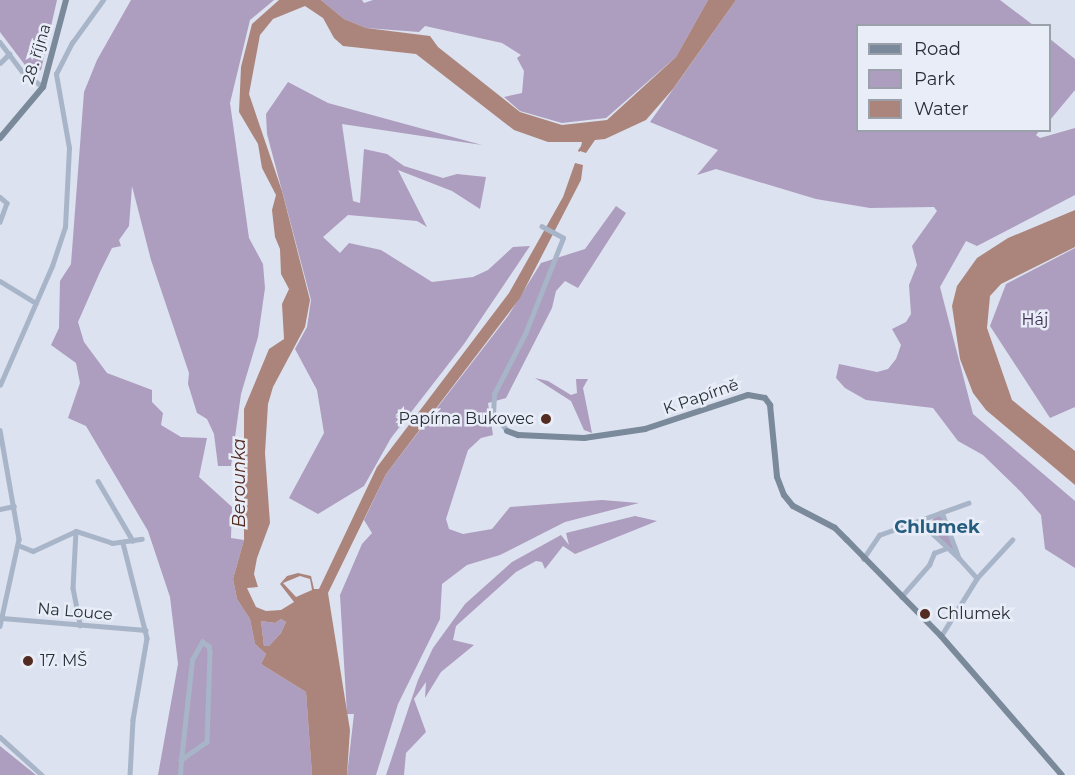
<!DOCTYPE html>
<meta charset="utf-8">
<style>
body{margin:0}
#map{position:relative;width:1075px;height:775px;overflow:hidden;background:#dce2f0;font-family:Montserrat,sans-serif}
div>[style]{position:absolute}
.green>*{inset:0;background:#ad9dbe}
.water>*{inset:0;background:#ab857c}
.stream>*{height:1.5px;margin:-0.75px;padding:0 0.75px;transform-origin:0.75px;border-radius:0.75px;background:#ab857c}
.street>*{height:4.5px;margin:-2.25px;padding:0 2.25px;transform-origin:2.25px;border-radius:2.25px;background:#a8b5c8}
.secondary>*{height:6px;margin:-3px;padding:0 3px;transform-origin:3px;border-radius:3px;background:#7a8a9b}
.dots>*{width:16px;height:16px;translate:-50% -50%;box-sizing:border-box;border:3px solid #e8edf8;border-radius:50%}
span{translate:-50% -50%;white-space:nowrap;text-align:center;line-height:1.15;-webkit-text-stroke:5px #e8edf8;paint-order:stroke}
.street-label{font-size:16px;color:#282f35}
.park-label{font-size:16px;color:#402d52}
.poi-label{font-size:16px;color:#282f35}
.right{translate:-100% -50%;text-align:right}
.left{translate:0 -50%;text-align:left}
.water-label{font-size:18px;color:#542b20;font-style:italic}
.neighbourhood-label{font-size:18px;color:#265d7f;font-weight:700}
.legend{position:absolute;left:856px;top:24px;width:195px;height:108px;box-sizing:border-box;background:#e8edf8;border:2px solid #9ba1aa;margin:0;padding:8px 10px;list-style:none;font-size:18px;color:#282f35}
.legend li{display:flex;align-items:center;gap:12px;height:30px}
.legend b{width:30px;border:2px solid #9ba1aa}
</style>
<div id="map">
<div class="green">
<div style="clip-path:polygon(0 0,57px 0,41px 70px,31px 73px,0 32px)"></div>
<div style="clip-path:polygon(131px 0,274px 0,250px 20px,230px 103px,249px 238px,263px 264px,265px 288px,258px 337px,241px 394px,231px 466px,218px 466px,214px 434px,207px 419px,197px 413px,188px 384px,189px 373px,151px 260px,132px 186px,129px 226px,119px 240px,121px 246px,112px 248px,100px 272px,78px 322px,84px 342px,107px 373px,152px 390px,152px 402px,163px 413px,161px 425px,181px 437px,207px 438px,199px 477px,232px 507px,231px 538px,244px 540px,233px 579px,237px 599px,250px 619px,255px 644px,266px 654px,261px 664px,306px 692px,312px 775px,158px 775px,178px 664px,170px 597px,148px 531px,86px 426px,68px 418px,80px 383px,76px 363px,51px 345px,59px 328px,60px 281px,71px 264px,84px 92px,97px 60px)"></div>
<div style="clip-path:polygon(321px 0,362px 0,364px 3px,373px 0,708px 0,676px 57px,606px 118px,562px 123px,520px 111px,504px 97px,522px 93px,524px 71px,517px 58px,521px 55px,502px 43px,425px 26px,419px 32px,366px 28px,344px 19px)"></div>
<div style="clip-path:polygon(736px 0,1000px 0,1033px 25px,858px 26px,858px 130px,1040px 130px,1036px 135px,1040px 138px,1075px 128px,1075px 195px,977px 246px,966px 241px,940px 287px,973px 414px,1075px 501px,1075px 568px,1045px 549px,1041px 515px,1021px 492px,983px 455px,958px 441px,933px 408px,866px 400px,845px 388px,836px 378px,839px 364px,877px 372px,888px 369px,896px 359px,901px 345px,892px 329px,906px 322px,911px 314px,909px 285px,917px 265px,912px 246px,937px 211px,934px 207px,870px 208px,816px 199px,716px 169px,697px 175px,718px 150px,650px 122px)"></div>
<div style="clip-path:polygon(1050px 39px,1075px 59px,1075px 90px,1050px 120px)"></div>
<div style="clip-path:polygon(288px 82px,328px 103px,482px 145px,342px 124px,353px 201px,360px 203px,364px 149px,387px 154px,404px 166px,443px 178px,457px 174px,486px 177px,480px 209px,452px 191px,398px 170px,427px 227px,417px 221px,348px 215px,323px 237px,340px 253px,349px 243px,381px 250px,432px 282px,473px 277px,488px 270px,513px 247px,530px 246px,464px 344px,391px 438px,364px 486px,318px 514px,289px 498px,324px 433px,317px 390px,295px 349px,307px 327px,311px 300px,267px 134px,266px 114px)"></div>
<div style="clip-path:polygon(616px 206px,626px 213px,578px 288px,565px 281px,556px 291px,552px 308px,506px 398px,488px 403px,493px 435px,481px 438px,468px 450px,446px 519px,449px 529px,463px 534px,492px 529px,510px 507px,602px 500px,639px 503px,565px 522px,500px 555px,467px 565px,442px 584px,440px 619px,398px 704px,376px 775px,347px 775px,354px 714px,347px 714px,340px 595px,362px 544px,372px 533px,364px 520px,386px 474px,508px 316px,541px 263px,585px 249px)"></div>
<div style="clip-path:polygon(1075px 248px,1075px 407px,1050px 418px,990px 326px,1006px 284px)"></div>
<div style="clip-path:polygon(535px 378px,548px 381px,571px 395px,577px 393px,576px 379px,588px 379px,583px 388px,592px 433px,584px 430px,571px 401px)"></div>
<div style="clip-path:polygon(938px 515px,943px 518px,957px 554px,926px 525px)"></div>
<div style="clip-path:polygon(635px 516px,657px 521px,575px 554px,563px 546px,545px 569px,542px 562px,536px 561px,516px 572px,456px 626px,453px 640px,474px 645px,441px 672px,425px 698px,426px 682px,414px 699px,426px 732px,406px 753px,404px 775px,386px 775px,418px 680px,433px 648px,465px 604px,512px 562px,561px 535px,569px 545px,566px 533px)"></div>
<div style="clip-path:polygon(281px 619px,286px 622px,281px 633px,269px 646px,264px 646px,261px 621px,275px 623px)"></div>
<div style="clip-path:polygon(0 746px,36px 775px,0 775px)"></div>
</div>
<div class="water">
<div style="clip-path:polygon(evenodd,279px 0,321px 0,344px 19px,366px 28px,430px 36px,438px 47px,520px 112px,562px 125px,607px 120px,676px 57px,708px 0,736px 0,673px 89px,646px 120px,605px 139px,595px 140px,586px 153px,580px 151px,582px 142px,548px 142px,514px 130px,416px 54px,343px 46px,334px 38px,323px 18px,305px 6px,273px 19px,260px 35px,249px 94px,282px 191px,310px 300px,305px 327px,273px 387px,268px 404px,265px 453px,270px 523px,257px 558px,254px 574px,258px 587px,247px 588px,256px 607px,266px 611px,281px 610px,294px 602px,280px 584px,287px 576px,298px 573px,311px 576px,314px 589px,319px 589px,377px 467px,509px 293px,563px 197px,575px 163px,583px 165px,581px 180px,520px 298px,386px 474px,328px 593px,350px 730px,347px 775px,312px 775px,306px 692px,261px 664px,266px 654px,255px 644px,250px 619px,237px 599px,233px 579px,244px 540px,244px 409px,269px 349px,284px 339px,282px 304px,289px 289px,281px 274px,280px 249px,275px 237px,272px 210px,276px 195px,262px 168px,258px 144px,239px 112px,241px 67px,252px 24px,279px 0,300px 576px,310px 579px,312px 590px,296px 597px,283px 583px,300px 576px,279px 0,281px 619px,286px 622px,281px 633px,269px 646px,264px 646px,261px 621px,275px 623px,281px 619px)"></div>
<div style="clip-path:polygon(1075px 210px,1075px 247px,1001px 284px,990px 296px,987px 328px,1012px 400px,1075px 451px,1075px 485px,986px 410px,973px 393px,960px 359px,952px 306px,957px 286px,977px 258px,1008px 238px)"></div>
</div>
<div class="stream">
<div style="left:579px;top:151px;width:9px;rotate:-54deg"></div>
</div>
<div class="street">
<div style="left:0;top:42px;width:36px;rotate:53deg"></div>
<div style="left:22px;top:71px;width:26px;rotate:37deg"></div>
<div style="left:0;top:63px;width:13px;rotate:-45deg"></div>
<div style="left:0;top:197px;width:9px;rotate:41deg"></div>
<div style="left:7px;top:203px;width:20px;rotate:110deg"></div>
<div style="left:0;top:281px;width:42px;rotate:31.4deg"></div>
<div style="left:0;top:385px;width:130px;rotate:-66.4deg"></div>
<div style="left:52px;top:266px;width:41px;rotate:-71.6deg"></div>
<div style="left:65px;top:227px;width:79px;rotate:-87.1deg"></div>
<div style="left:69px;top:148px;width:75px;rotate:-100deg"></div>
<div style="left:56px;top:74px;width:35px;rotate:-63deg"></div>
<div style="left:72px;top:43px;width:53px;rotate:-54.2deg"></div>
<div style="left:0;top:430px;width:111px;rotate:80.1deg"></div>
<div style="left:19px;top:539px;width:89px;rotate:102.3deg"></div>
<div style="left:507px;top:431px;width:22px;rotate:-129deg"></div>
<div style="left:493px;top:414px;width:20px;rotate:-87deg"></div>
<div style="left:494px;top:394px;width:68px;rotate:-62.7deg"></div>
<div style="left:525px;top:334px;width:103px;rotate:-68.4deg"></div>
<div style="left:563px;top:238px;width:24px;rotate:-152deg"></div>
<div style="left:98px;top:481px;width:69px;rotate:59.7deg"></div>
<div style="left:0;top:509px;width:14px;rotate:-12deg"></div>
<div style="left:942px;top:512px;width:49px;rotate:69.7deg"></div>
<div style="left:959px;top:558px;width:27px;rotate:48deg"></div>
<div style="left:919px;top:521px;width:54px;rotate:42.8deg"></div>
<div style="left:76px;top:531px;width:57px;rotate:93deg"></div>
<div style="left:73px;top:588px;width:38px;rotate:79deg"></div>
<div style="left:123px;top:543px;width:98px;rotate:75.8deg"></div>
<div style="left:147px;top:638px;width:83px;rotate:99.7deg"></div>
<div style="left:133px;top:720px;width:55px;rotate:93.1deg"></div>
<div style="left:18px;top:545px;width:16px;rotate:22deg"></div>
<div style="left:33px;top:551px;width:47px;rotate:-24.9deg"></div>
<div style="left:76px;top:531px;width:38px;rotate:18deg"></div>
<div style="left:112px;top:543px;width:30px;rotate:-8deg"></div>
<div style="left:863px;top:559px;width:29px;rotate:-56deg"></div>
<div style="left:879px;top:535px;width:95px;rotate:-19.8deg"></div>
<div style="left:901px;top:597px;width:43px;rotate:-48.8deg"></div>
<div style="left:929px;top:565px;width:13px;rotate:-67deg"></div>
<div style="left:934px;top:553px;width:14px;rotate:-21deg"></div>
<div style="left:2px;top:618px;width:144px;rotate:4.8deg"></div>
<div style="left:941px;top:636px;width:68px;rotate:-58.2deg"></div>
<div style="left:977px;top:578px;width:52px;rotate:-47.4deg"></div>
<div style="left:0;top:737px;width:57px;rotate:42.1deg"></div>
<div style="left:180px;top:775px;width:15px;rotate:-86deg"></div>
<div style="left:181px;top:760px;width:101px;rotate:-83.7deg"></div>
<div style="left:192px;top:660px;width:21px;rotate:-61deg"></div>
<div style="left:202px;top:642px;width:8px;rotate:30deg"></div>
<div style="left:209px;top:646px;width:6px;rotate:81deg"></div>
<div style="left:210px;top:652px;width:90px;rotate:91.9deg"></div>
<div style="left:207px;top:742px;width:32px;rotate:145deg"></div>
</div>
<div class="secondary">
<div style="left:0;top:138px;width:67px;rotate:-49.9deg"></div>
<div style="left:43px;top:87px;width:90px;rotate:-75.2deg"></div>
<div style="left:507px;top:431px;width:12px;rotate:20deg"></div>
<div style="left:518px;top:435px;width:66px;rotate:2.6deg"></div>
<div style="left:584px;top:438px;width:62px;rotate:-8.4deg"></div>
<div style="left:645px;top:429px;width:108px;rotate:-18.3deg"></div>
<div style="left:748px;top:395px;width:17px;rotate:10deg"></div>
<div style="left:765px;top:398px;width:9px;rotate:54deg"></div>
<div style="left:770px;top:405px;width:72px;rotate:84.4deg"></div>
<div style="left:777px;top:477px;width:19px;rotate:69deg"></div>
<div style="left:784px;top:495px;width:14px;rotate:51deg"></div>
<div style="left:793px;top:506px;width:47px;rotate:27.6deg"></div>
<div style="left:835px;top:528px;width:17px;rotate:45deg"></div>
<div style="left:847px;top:540px;width:134px;rotate:45.6deg"></div>
<div style="left:941px;top:636px;width:184px;rotate:49deg"></div>
</div>
<div class="dots">
<div style="left:546px;top:419px;background:#542b20"></div>
<div style="left:925px;top:614px;background:#542b20"></div>
<div style="left:28px;top:661px;background:#542b20"></div>
</div>
<div class="street-label">
<span style="left:37px;top:54px;rotate:-73deg">28. října</span>
<span style="left:701px;top:397px;rotate:-19deg">K Papírně</span>
<span style="left:75px;top:612px;rotate:5deg">Na Louce</span>
</div>
<div class="park-label">
<span style="left:1035px;top:320px">Háj</span>
</div>
<div class="poi-label">
<span class="right" style="left:534px;top:419px">Papírna Bukovec</span>
<span class="left" style="left:937px;top:614px">Chlumek</span>
<span class="left" style="left:40px;top:661px">17. MŠ</span>
</div>
<div class="water-label">
<span style="left:239px;top:483px;rotate:-90deg">Berounka</span>
</div>
<div class="neighbourhood-label">
<span style="left:937px;top:527px">Chlumek</span>
</div>
<ul class="legend">
<li><b style="height:8px;background:#7a8a9b"></b>Road</li>
<li><b style="height:16px;background:#ad9dbe"></b>Park</li>
<li><b style="height:16px;background:#ab857c"></b>Water</li>
</ul>
</div>
